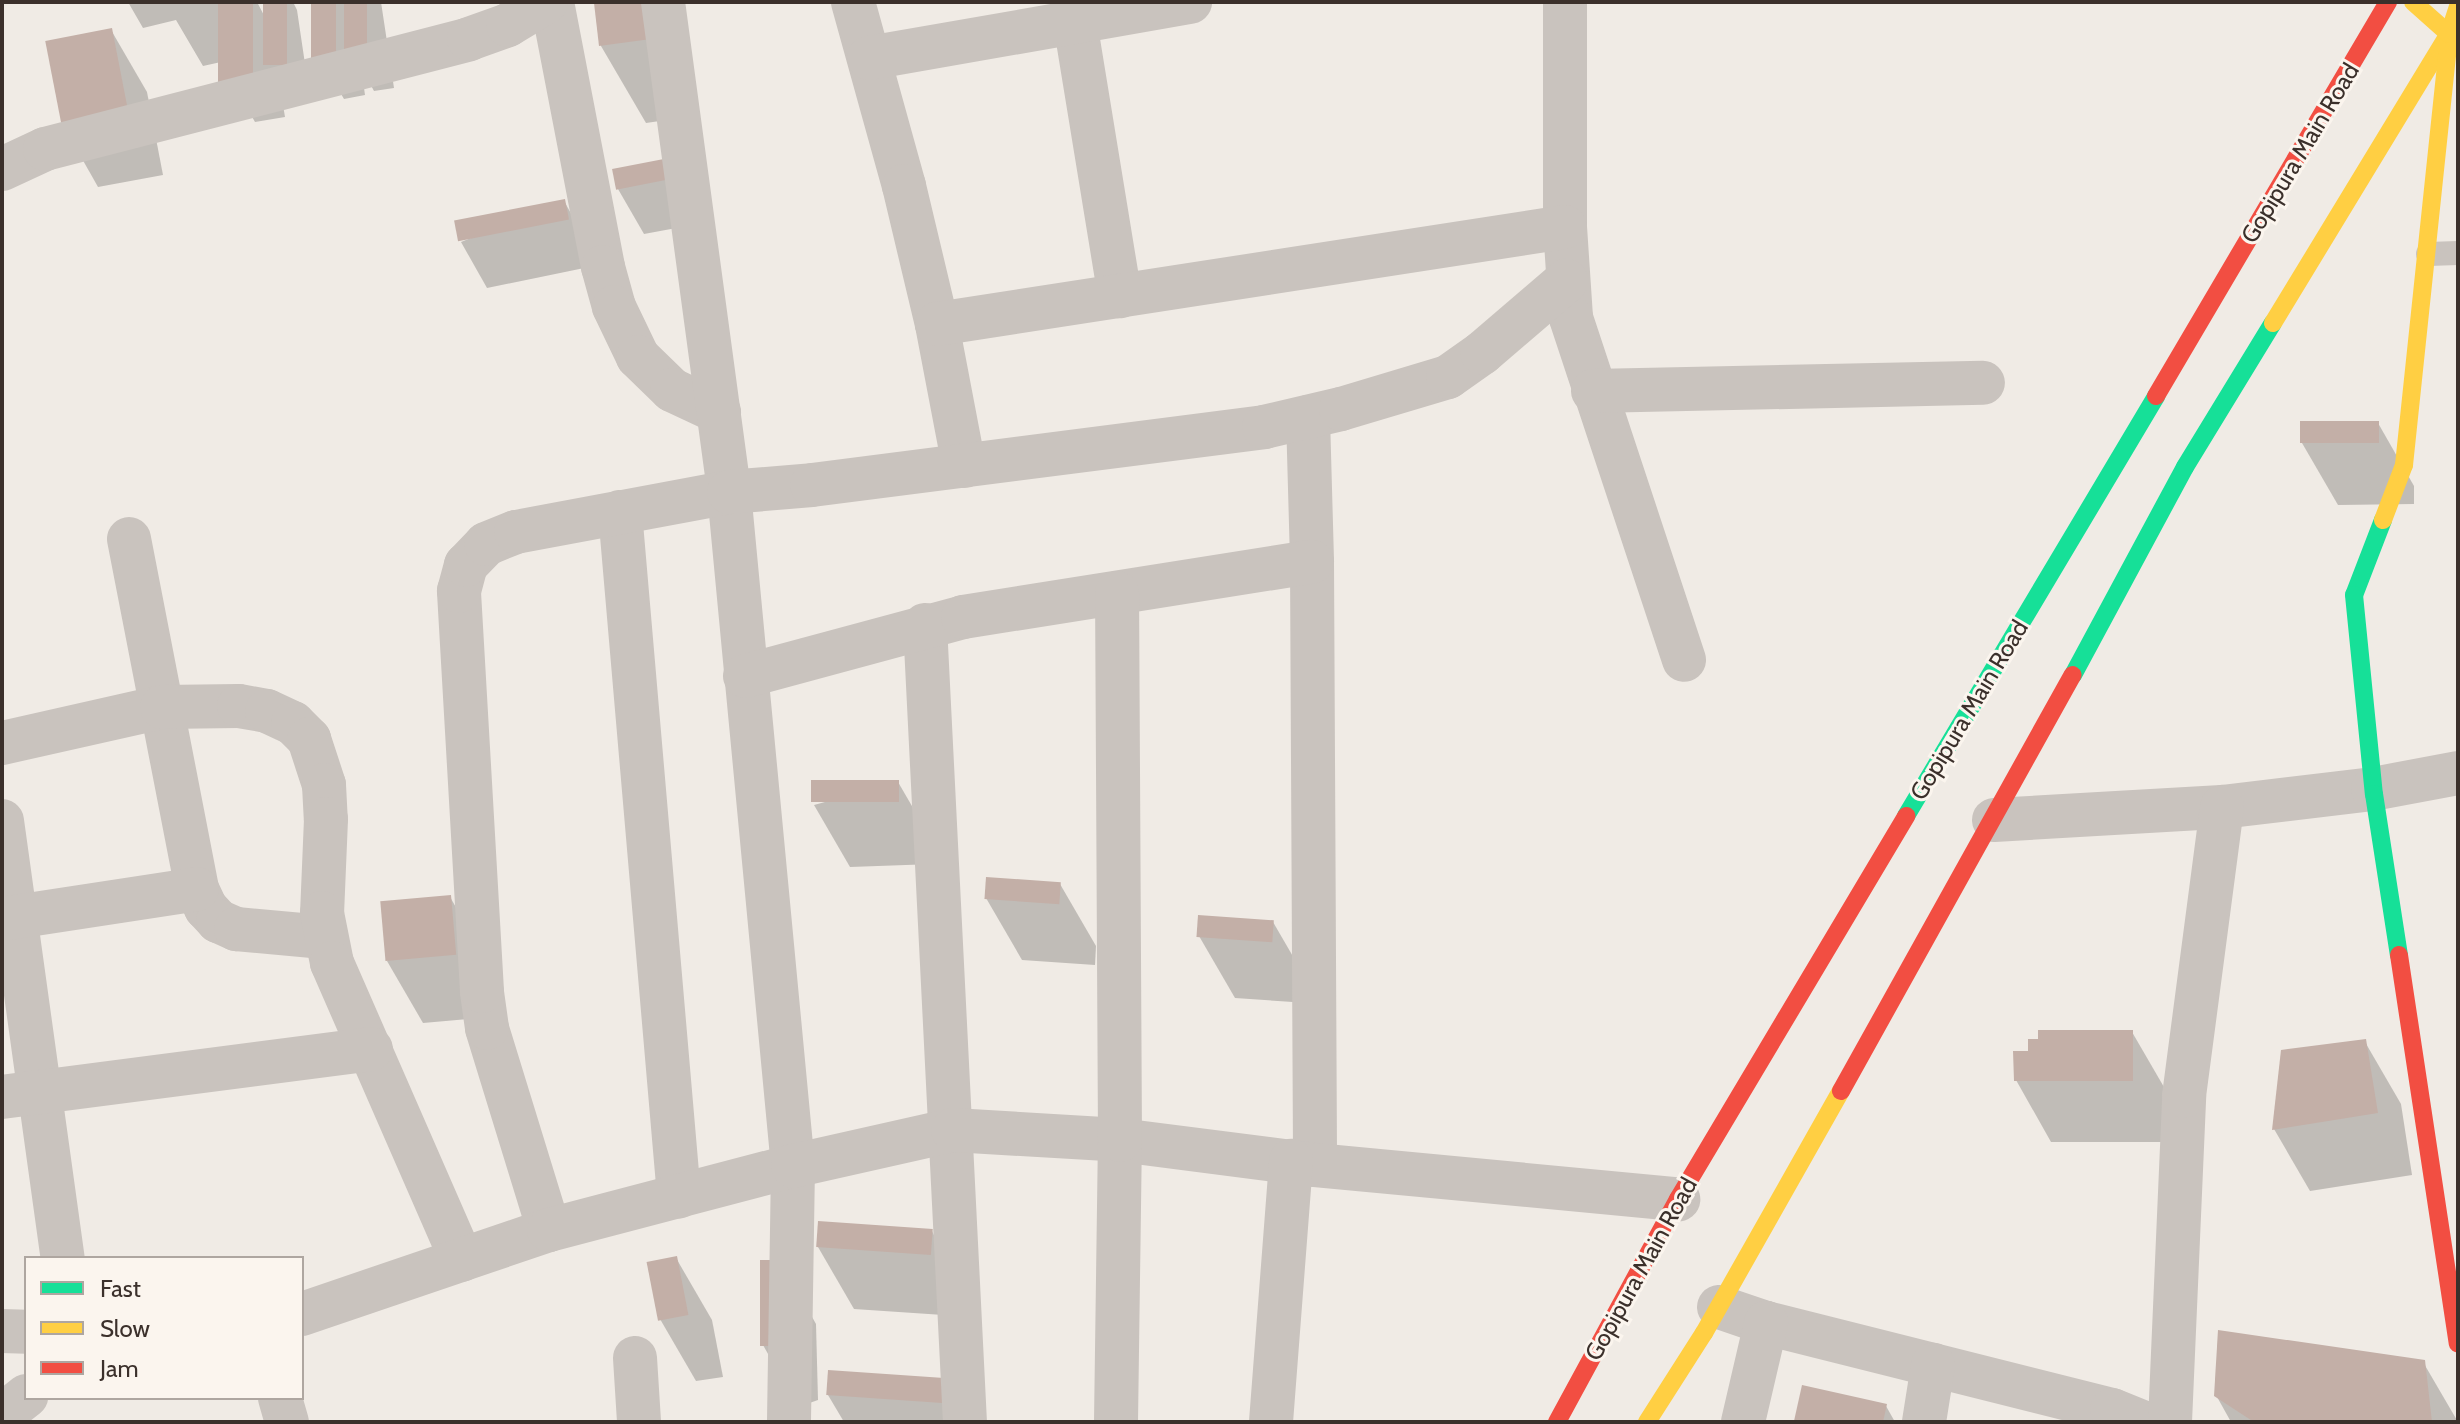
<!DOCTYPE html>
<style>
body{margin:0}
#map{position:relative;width:2460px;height:1424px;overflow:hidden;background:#f0ebe5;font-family:Cabin,sans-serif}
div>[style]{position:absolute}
.shadow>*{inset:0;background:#0003}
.building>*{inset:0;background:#c3afa7;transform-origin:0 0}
.lane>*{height:24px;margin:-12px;padding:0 12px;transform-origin:12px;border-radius:12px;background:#c9c3be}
.street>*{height:44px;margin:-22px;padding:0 22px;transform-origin:22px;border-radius:22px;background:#c9c3be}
.fast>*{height:18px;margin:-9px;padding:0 9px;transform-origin:9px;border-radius:9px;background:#16e098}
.slow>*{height:18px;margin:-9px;padding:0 9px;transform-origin:9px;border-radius:9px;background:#ffcf43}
.jam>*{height:18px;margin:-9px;padding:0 9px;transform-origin:9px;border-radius:9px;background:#f24e42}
span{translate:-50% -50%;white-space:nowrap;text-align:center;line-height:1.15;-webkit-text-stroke:6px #fbf5ee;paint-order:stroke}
.street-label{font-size:24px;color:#3b302b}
.frame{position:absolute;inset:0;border:4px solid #3b302b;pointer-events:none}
.legend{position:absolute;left:24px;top:1256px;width:280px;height:144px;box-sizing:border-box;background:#fbf5ee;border:2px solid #aea6a0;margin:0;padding:10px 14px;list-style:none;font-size:24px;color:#3b302b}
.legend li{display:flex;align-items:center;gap:16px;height:40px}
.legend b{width:40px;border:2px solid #aea6a0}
</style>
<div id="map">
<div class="shadow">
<div style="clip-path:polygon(128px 2px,257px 2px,267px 21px,265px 2px,293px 2px,297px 10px,308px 84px,277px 69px,285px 117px,255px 122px,235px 87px,230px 60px,203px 66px,176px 20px,143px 28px)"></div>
<div style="clip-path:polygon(313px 2px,381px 2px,394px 88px,374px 91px,361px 67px,365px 95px,344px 99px,323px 63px)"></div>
<div style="clip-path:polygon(619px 2px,646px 2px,694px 116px,646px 123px,601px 46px,596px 5px)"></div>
<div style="clip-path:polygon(111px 30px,147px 92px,163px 175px,98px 187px,63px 125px)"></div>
<div style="clip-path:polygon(668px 160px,698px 224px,644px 234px,618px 189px)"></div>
<div style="clip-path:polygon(564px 201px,590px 247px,594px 266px,487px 288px,461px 242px)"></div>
<div style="clip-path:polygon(2378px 423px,2414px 486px,2414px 504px,2338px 505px,2302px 443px)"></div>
<div style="clip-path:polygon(898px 782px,934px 844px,934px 864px,850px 867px,814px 805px)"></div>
<div style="clip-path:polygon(1060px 884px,1096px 946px,1095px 965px,1022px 960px,986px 898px)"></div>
<div style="clip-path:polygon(450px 897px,486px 959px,491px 1017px,423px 1023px,387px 961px)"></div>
<div style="clip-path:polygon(1273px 922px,1309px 984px,1308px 1003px,1235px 998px,1199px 936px)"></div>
<div style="clip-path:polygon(2132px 1032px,2168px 1094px,2168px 1142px,2051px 1142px,2016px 1080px)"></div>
<div style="clip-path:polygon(2365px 1042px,2401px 1104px,2412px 1175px,2310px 1191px,2274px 1129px)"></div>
<div style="clip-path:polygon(932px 1231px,973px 1317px,854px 1309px,818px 1247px)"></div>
<div style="clip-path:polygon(676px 1258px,712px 1320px,723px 1377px,696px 1381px,660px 1319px)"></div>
<div style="clip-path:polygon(781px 1262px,816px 1324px,818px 1400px,798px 1407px,763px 1345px)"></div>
<div style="clip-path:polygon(2423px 1362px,2458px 1422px,2231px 1422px,2216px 1395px)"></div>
<div style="clip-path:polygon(946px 1380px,971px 1422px,844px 1422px,828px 1395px)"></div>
<div style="clip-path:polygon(1886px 1406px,1895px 1422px,1796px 1420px)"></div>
</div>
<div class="building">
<div style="left:218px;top:2px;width:35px;height:87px"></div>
<div style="left:263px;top:2px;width:24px;height:63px"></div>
<div style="left:311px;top:2px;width:25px;height:63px"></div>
<div style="left:344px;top:2px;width:23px;height:55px"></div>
<div style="clip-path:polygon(603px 2px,646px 2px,651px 39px,599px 46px,594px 3px)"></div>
<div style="left:112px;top:28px;width:86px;height:68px;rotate:79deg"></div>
<div style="left:669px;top:158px;width:21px;height:58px;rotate:79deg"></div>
<div style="left:565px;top:199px;width:21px;height:113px;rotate:79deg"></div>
<div style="left:2379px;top:421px;width:22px;height:79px;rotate:90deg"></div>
<div style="left:899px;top:780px;width:22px;height:88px;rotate:90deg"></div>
<div style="left:986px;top:877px;width:75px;height:22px;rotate:4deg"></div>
<div style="left:451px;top:895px;width:60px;height:71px;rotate:85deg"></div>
<div style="left:1198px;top:915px;width:76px;height:22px;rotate:4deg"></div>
<div style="clip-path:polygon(2038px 1030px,2133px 1030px,2133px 1081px,2014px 1081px,2013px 1051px,2028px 1051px,2028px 1039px,2038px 1039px)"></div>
<div style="clip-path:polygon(2366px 1039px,2378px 1113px,2272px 1130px,2281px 1050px)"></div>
<div style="left:818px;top:1221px;width:115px;height:26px;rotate:4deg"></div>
<div style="left:677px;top:1256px;width:60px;height:31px;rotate:79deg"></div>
<div style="left:760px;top:1260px;width:22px;height:86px"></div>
<div style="clip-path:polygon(2218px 1330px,2425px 1360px,2432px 1422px,2254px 1422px,2214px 1396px)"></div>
<div style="left:828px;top:1370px;width:120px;height:25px;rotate:4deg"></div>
<div style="clip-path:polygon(1802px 1385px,1887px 1404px,1883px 1422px,1794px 1421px)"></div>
</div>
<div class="lane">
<div style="left:2428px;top:254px;width:30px;rotate:-2deg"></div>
</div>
<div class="street">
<div style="left:552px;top:2px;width:270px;rotate:79.1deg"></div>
<div style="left:603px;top:267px;width:41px;rotate:74.6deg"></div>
<div style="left:614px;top:307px;width:55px;rotate:64.4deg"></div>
<div style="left:638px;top:357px;width:47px;rotate:44.1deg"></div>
<div style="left:672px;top:390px;width:52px;rotate:25.1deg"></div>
<div style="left:663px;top:2px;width:494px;rotate:82.3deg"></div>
<div style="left:729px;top:492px;width:677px;rotate:84.58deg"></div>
<div style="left:793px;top:1166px;width:256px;rotate:90.9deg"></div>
<div style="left:853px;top:2px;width:191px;rotate:74.5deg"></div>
<div style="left:904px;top:186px;width:142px;rotate:76.6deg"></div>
<div style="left:1565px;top:2px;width:225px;rotate:90deg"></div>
<div style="left:1565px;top:227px;width:91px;rotate:86.2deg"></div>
<div style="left:1571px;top:318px;width:360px;rotate:71.7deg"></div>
<div style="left:1075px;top:22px;width:278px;rotate:80.7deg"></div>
<div style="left:869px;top:58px;width:326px;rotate:-9.9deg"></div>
<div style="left:2px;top:169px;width:47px;rotate:-24.9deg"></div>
<div style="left:45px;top:149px;width:438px;rotate:-14.5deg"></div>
<div style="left:469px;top:39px;width:41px;rotate:-19.7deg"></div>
<div style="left:508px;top:25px;width:44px;rotate:-31.2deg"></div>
<div style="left:1593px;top:391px;width:390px;rotate:-1.2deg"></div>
<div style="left:1308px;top:417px;width:145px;rotate:88.4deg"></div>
<div style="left:1312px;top:562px;width:603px;rotate:89.71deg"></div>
<div style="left:964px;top:466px;width:145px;rotate:-100.8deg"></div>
<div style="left:937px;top:324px;width:635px;rotate:-8.78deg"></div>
<div style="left:620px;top:512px;width:687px;rotate:85.07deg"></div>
<div style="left:129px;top:539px;width:357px;rotate:79deg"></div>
<div style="left:197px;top:889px;width:21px;rotate:65deg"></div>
<div style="left:206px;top:908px;width:18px;rotate:47deg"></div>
<div style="left:218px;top:921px;width:20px;rotate:24deg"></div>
<div style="left:236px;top:929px;width:88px;rotate:5.2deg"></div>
<div style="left:925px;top:625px;width:798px;rotate:87.13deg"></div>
<div style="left:745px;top:676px;width:226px;rotate:-15.1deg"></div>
<div style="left:963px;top:617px;width:353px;rotate:-9deg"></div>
<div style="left:2px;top:743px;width:164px;rotate:-12.7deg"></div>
<div style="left:162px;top:707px;width:77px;rotate:-0.7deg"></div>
<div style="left:239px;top:706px;width:28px;rotate:10deg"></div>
<div style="left:267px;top:711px;width:29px;rotate:25deg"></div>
<div style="left:293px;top:723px;width:23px;rotate:45deg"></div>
<div style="left:309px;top:739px;width:48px;rotate:71.9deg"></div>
<div style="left:324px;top:785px;width:34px;rotate:87deg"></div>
<div style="left:326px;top:819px;width:94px;rotate:92.4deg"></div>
<div style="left:322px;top:913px;width:51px;rotate:78.7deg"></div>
<div style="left:332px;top:963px;width:324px;rotate:66.4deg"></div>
<div style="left:1994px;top:820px;width:228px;rotate:-3.3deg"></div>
<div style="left:2222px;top:807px;width:152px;rotate:-6.8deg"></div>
<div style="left:2373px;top:789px;width:86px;rotate:-10.7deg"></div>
<div style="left:2px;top:821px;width:441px;rotate:82.1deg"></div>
<div style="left:2px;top:919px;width:197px;rotate:-8.7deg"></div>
<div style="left:2px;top:1097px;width:372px;rotate:-7.4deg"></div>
<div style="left:549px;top:1230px;width:211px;rotate:-107.1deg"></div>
<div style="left:487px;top:1028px;width:37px;rotate:-98deg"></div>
<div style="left:482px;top:991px;width:401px;rotate:-93.3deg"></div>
<div style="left:459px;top:591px;width:27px;rotate:-75deg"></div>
<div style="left:466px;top:565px;width:29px;rotate:-46deg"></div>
<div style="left:486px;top:544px;width:32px;rotate:-22deg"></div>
<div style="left:516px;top:532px;width:217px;rotate:-10.6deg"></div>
<div style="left:729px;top:492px;width:83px;rotate:-4.8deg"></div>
<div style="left:812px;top:485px;width:456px;rotate:-7.3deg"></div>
<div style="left:1264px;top:427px;width:79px;rotate:-13.2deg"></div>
<div style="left:1341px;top:409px;width:112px;rotate:-16.7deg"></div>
<div style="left:1448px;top:377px;width:42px;rotate:-35.2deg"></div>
<div style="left:1482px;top:353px;width:111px;rotate:-40.6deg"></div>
<div style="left:1719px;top:1307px;width:50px;rotate:18.8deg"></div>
<div style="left:1766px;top:1323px;width:357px;rotate:14.1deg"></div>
<div style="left:2112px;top:1410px;width:32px;rotate:22deg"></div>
<div style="left:302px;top:1314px;width:261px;rotate:-18.8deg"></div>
<div style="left:549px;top:1230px;width:252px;rotate:-14.7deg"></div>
<div style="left:793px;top:1166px;width:164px;rotate:-12.7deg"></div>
<div style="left:953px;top:1130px;width:167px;rotate:3.4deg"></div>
<div style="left:1120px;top:1140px;width:197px;rotate:7.3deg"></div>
<div style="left:1315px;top:1165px;width:365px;rotate:5.4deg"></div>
<div style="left:2px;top:1331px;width:24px;rotate:2deg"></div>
<div style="left:635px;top:1358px;width:64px;rotate:86.4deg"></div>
<div style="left:280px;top:1398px;width:25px;rotate:74deg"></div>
<div style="left:2px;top:1415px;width:31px;rotate:-38deg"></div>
<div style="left:1116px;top:1422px;width:282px;rotate:-89.2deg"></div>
<div style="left:1120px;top:1140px;width:547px;rotate:-90.31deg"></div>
<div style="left:1271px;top:1422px;width:262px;rotate:-85.6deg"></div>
<div style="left:1743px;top:1422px;width:102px;rotate:-76.9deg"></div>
<div style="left:1924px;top:1422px;width:58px;rotate:-81deg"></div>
<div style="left:2170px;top:1422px;width:326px;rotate:-87.5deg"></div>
<div style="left:2184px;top:1096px;width:291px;rotate:-82.5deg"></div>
</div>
<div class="fast">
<div style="left:2383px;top:520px;width:80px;rotate:111.1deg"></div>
<div style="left:2354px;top:595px;width:200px;rotate:84.3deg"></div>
<div style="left:2374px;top:794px;width:163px;rotate:81.2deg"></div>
<div style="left:2073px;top:675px;width:236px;rotate:-61.7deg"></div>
<div style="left:2185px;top:467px;width:169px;rotate:-58.6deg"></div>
<div style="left:1906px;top:816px;width:489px;rotate:-59.2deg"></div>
</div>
<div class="slow">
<div style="left:2273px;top:323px;width:338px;rotate:-58.7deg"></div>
<div style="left:2449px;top:34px;width:29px;rotate:-72deg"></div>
<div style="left:2383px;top:520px;width:59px;rotate:-69.1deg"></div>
<div style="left:2404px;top:465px;width:433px;rotate:-84deg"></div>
<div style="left:2449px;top:34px;width:48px;rotate:-138.4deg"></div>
<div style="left:1647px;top:1422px;width:106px;rotate:-57.4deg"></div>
<div style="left:1704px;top:1333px;width:278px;rotate:-60.5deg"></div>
</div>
<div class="jam">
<div style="left:2156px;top:396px;width:457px;rotate:-59.5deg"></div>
<div style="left:2399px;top:955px;width:393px;rotate:81.4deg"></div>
<div style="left:1841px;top:1091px;width:476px;rotate:-60.9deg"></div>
<div style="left:1557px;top:1422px;width:254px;rotate:-61.5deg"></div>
<div style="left:1678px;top:1199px;width:446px;rotate:-59.2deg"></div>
</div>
<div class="street-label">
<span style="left:2300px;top:153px;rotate:-59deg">Gopipura Main Road</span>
<span style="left:1969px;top:710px;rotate:-59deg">Gopipura Main Road</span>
<span style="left:1641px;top:1269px;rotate:-61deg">Gopipura Main Road</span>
</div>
<div class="frame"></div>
<ul class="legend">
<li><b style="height:10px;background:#16e098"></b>Fast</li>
<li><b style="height:10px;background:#ffcf43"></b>Slow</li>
<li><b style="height:10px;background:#f24e42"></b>Jam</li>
</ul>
</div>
